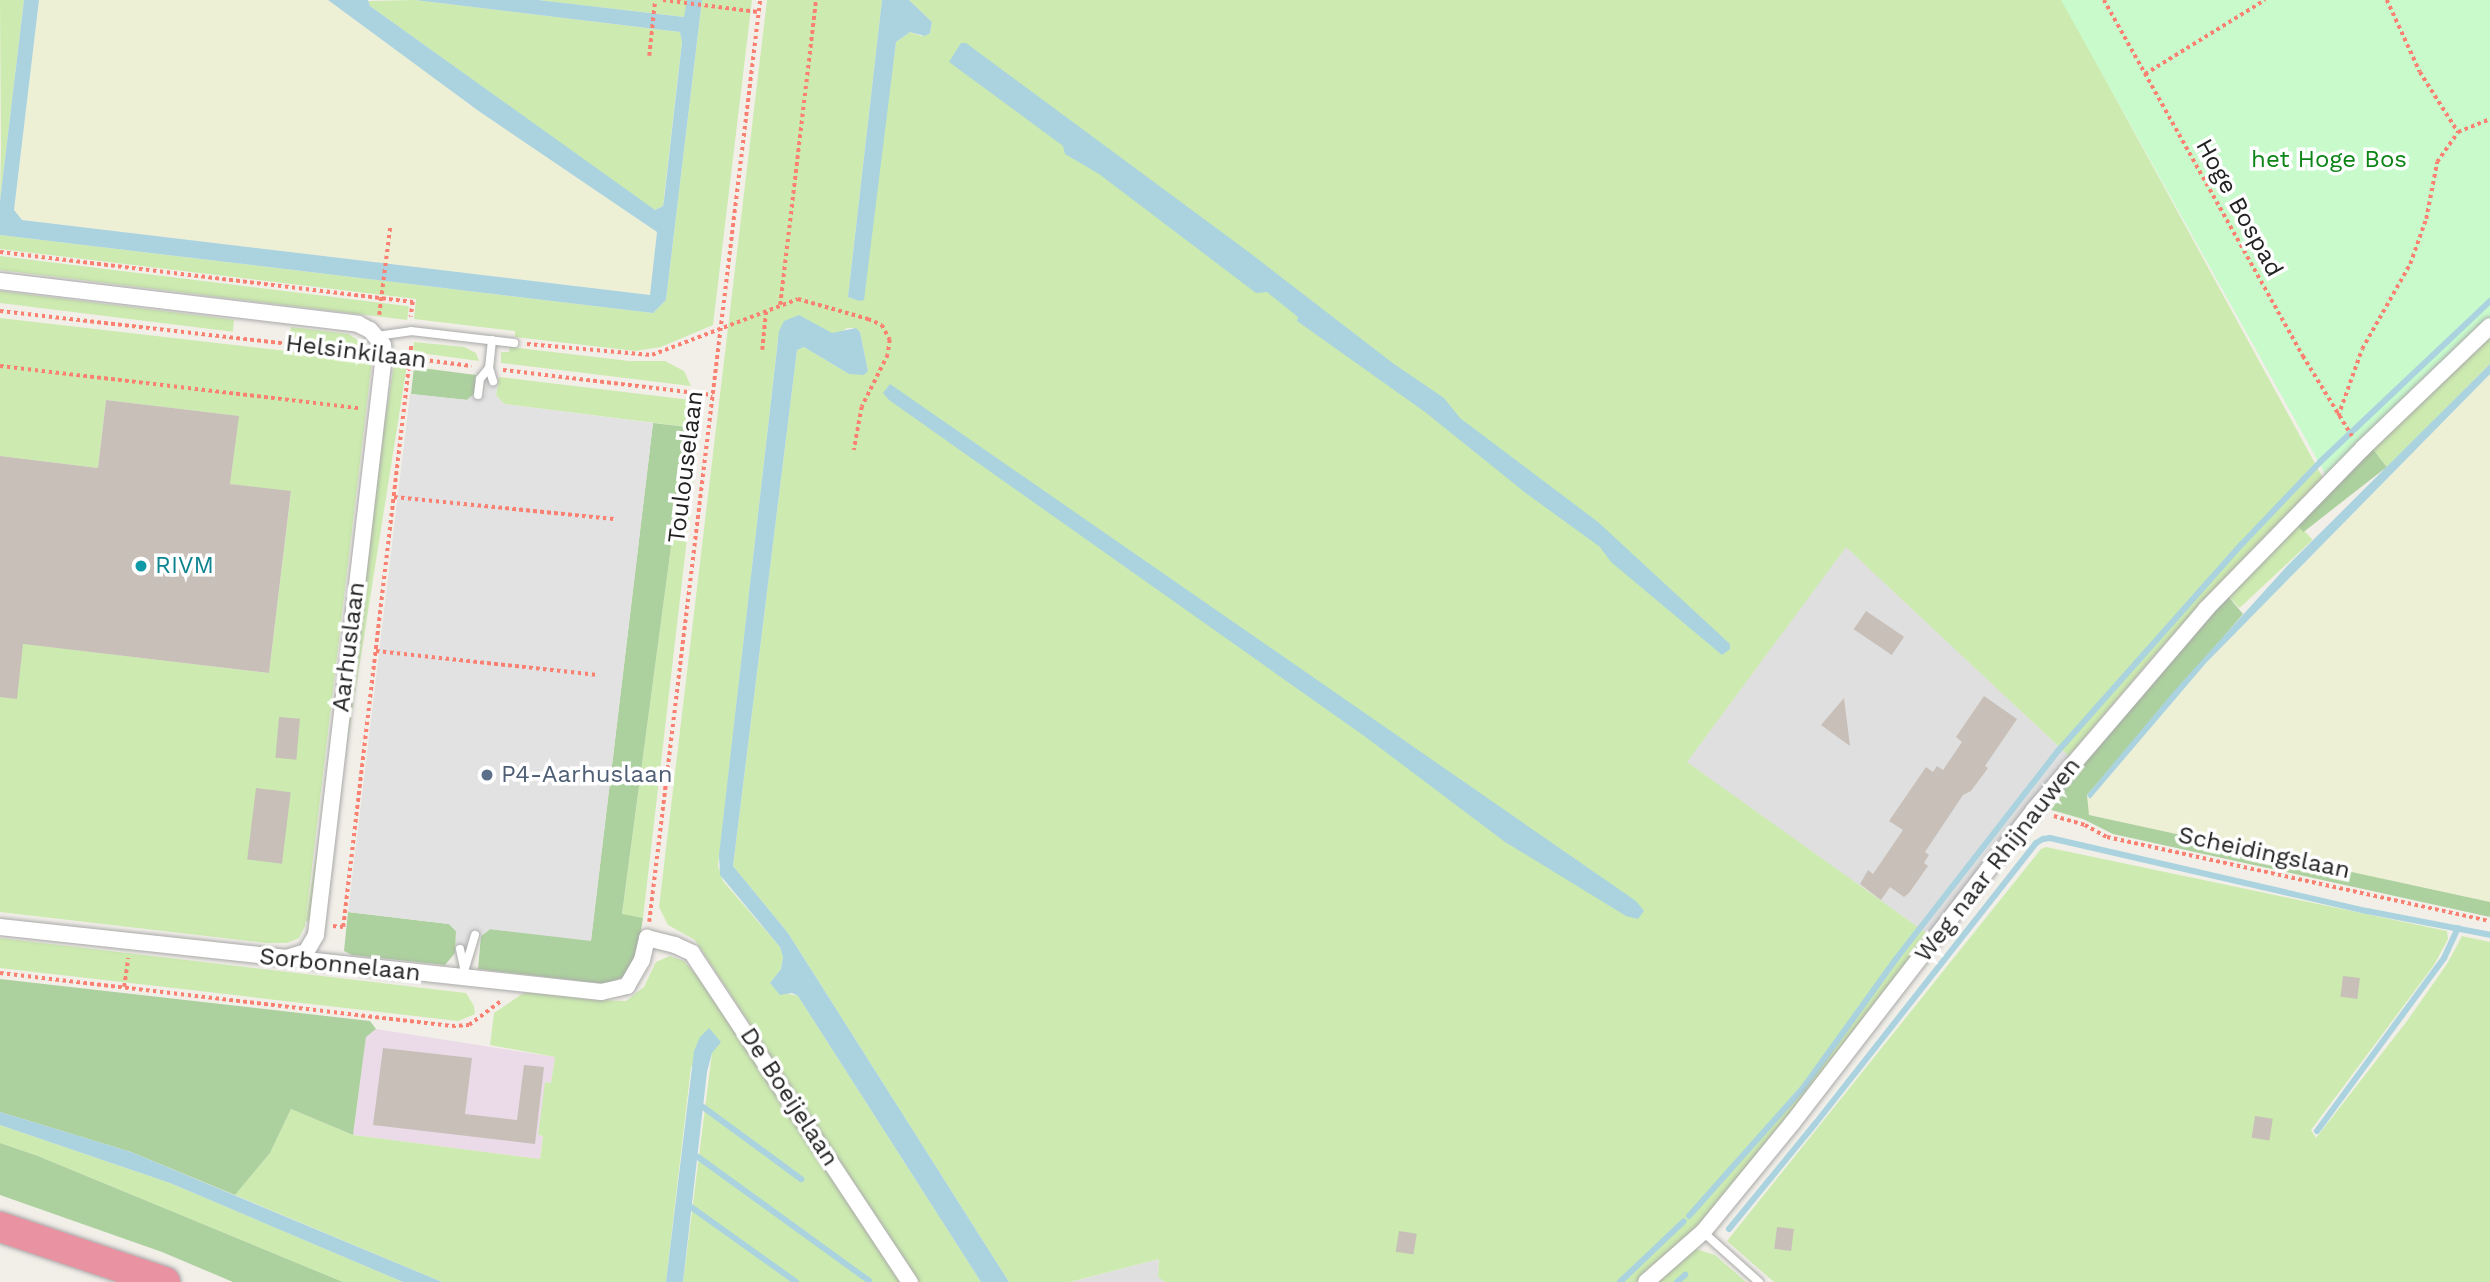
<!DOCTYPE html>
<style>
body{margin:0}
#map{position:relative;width:2490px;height:1282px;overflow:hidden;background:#f2efe9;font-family:"Work Sans",sans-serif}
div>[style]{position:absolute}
.residential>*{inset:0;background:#e0dfdf}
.industrial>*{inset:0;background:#ebdbe8}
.farmland>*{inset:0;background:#eef0d5}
.grass>*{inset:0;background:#cdebb0;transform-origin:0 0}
.forest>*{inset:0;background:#add19e;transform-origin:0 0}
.park>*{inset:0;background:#c8facc}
.parking>*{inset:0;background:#e2e2e2}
.water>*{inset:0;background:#aad3df}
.stream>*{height:6px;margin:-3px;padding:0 3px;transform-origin:3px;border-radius:3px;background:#aad3df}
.building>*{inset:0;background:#c7bfb8;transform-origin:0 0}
.path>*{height:3.5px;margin-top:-1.75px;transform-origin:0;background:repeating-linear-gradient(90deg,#fa8072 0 3.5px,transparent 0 7px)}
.roads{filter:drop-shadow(0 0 2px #a9a9a9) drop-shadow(0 0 2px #a9a9a9)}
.service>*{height:8px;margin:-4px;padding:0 4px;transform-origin:4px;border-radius:4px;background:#fff}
.minor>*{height:16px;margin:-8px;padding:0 8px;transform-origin:8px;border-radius:8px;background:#fff}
.motorway>*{height:30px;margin:-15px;padding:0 15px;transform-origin:15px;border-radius:15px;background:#e892a2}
.dots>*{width:19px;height:19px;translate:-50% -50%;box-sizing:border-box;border:4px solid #fff;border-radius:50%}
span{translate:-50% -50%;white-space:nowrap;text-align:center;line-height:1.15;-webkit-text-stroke:7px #fff;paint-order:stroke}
.park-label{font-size:24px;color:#0c8416}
.street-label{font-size:24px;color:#222}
.culture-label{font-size:24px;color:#0d838f}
.left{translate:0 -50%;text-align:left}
.service-label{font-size:24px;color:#4e5e75}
</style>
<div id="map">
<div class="residential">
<div style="clip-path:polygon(1846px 546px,2069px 756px,1929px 935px,1686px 762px)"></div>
<div style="clip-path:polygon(1159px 1259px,1158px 1277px,1165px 1282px,1071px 1282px)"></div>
</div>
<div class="industrial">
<div style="clip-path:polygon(376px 1029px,555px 1057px,551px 1083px,546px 1082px,538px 1135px,543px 1136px,540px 1159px,353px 1135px,366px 1037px)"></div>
</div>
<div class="farmland">
<div style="clip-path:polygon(39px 0,328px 0,480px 112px,657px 232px,651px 295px,22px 220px,14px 211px)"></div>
<div style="clip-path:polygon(2490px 374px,2490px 902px,2089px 815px,2087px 795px,2091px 798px,2206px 663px)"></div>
</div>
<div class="grass">
<div style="clip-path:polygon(0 0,24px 0,0 201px,1px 147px)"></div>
<div style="clip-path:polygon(415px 0,680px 32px,682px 41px,663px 206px,655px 210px,645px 204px,370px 6px,368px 1px)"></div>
<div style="clip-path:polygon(537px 0,687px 0,685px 17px)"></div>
<div style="clip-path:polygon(702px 0,752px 0,713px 325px,661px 347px,635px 351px,515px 337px,515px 331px,414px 319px,416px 299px,0 249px,0 235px,653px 313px,666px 300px)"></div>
<div style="clip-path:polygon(767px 0,882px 0,848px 297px,859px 301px,896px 42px,910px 32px,922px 36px,930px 33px,932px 22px,909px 0,2062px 0,2323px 478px,2158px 651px,2069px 756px,1846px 547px,1687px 762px,1929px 935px,1875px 1008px,1720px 1202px,1676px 1249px,1638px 1282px,1165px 1282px,1158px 1277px,1159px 1259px,1070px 1282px,1009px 1282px,788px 933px,733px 866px,797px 350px,804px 347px,849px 374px,868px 371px,860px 332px,855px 328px,847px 328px,838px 334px,778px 339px,718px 866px,723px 881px,780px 947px,783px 957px,781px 969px,770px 983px,784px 993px,798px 996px,981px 1282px,919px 1282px,695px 940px,668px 925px,659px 907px)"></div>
<div style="left:0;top:256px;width:412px;height:14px;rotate:7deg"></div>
<div style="left:0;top:291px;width:236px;height:12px;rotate:7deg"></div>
<div style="clip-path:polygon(0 318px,372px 361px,305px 926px,299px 938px,287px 943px,266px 943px,0 912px,0 641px,269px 673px,291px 492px,230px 484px,238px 416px,106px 400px,98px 468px,0 456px)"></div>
<div style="clip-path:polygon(291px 327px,349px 334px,367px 347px,290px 337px)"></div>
<div style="clip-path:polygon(2490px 331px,2490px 364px,2387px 467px,2372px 448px)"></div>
<div style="clip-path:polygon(414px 342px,464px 347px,476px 353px,479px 361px,413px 352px)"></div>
<div style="clip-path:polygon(510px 347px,629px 361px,665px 361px,684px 371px,691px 386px,501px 363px,501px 352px,509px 352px)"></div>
<div style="left:394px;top:364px;width:13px;height:564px;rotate:9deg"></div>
<div style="clip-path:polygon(499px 377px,691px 400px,702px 409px,643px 918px,622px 915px,687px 427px,504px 404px,496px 395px)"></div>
<div style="left:2297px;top:523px;width:23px;height:100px;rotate:47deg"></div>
<div style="clip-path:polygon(2046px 847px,2447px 931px,2448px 939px,2434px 965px,2311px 1130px,2316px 1138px,2407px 1021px,2447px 964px,2462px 936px,2490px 942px,2490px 1282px,1774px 1282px,1727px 1241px,2041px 849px)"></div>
<div style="clip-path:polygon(0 938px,466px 993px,474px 1006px,475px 1014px,458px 1021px,0 968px)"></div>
<div style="clip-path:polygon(670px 956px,684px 961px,717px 998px,900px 1282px,683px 1282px,712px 1053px,691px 1067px,666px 1282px,442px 1282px,235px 1195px,270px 1153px,291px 1109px,353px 1135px,540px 1159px,543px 1136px,538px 1135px,545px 1082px,551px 1083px,555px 1057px,490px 1045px,494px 1013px,522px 994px,531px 992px,592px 1000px,626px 1001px,644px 987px,656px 962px)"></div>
<div style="clip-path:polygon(0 1125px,170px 1183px,403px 1282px,343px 1282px,38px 1156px,0 1143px)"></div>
<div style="clip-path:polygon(1696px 1249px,1715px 1255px,1746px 1282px,1658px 1282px)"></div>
</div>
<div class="forest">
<div style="clip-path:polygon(414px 367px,476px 375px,474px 394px,467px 400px,411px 394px)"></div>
<div style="clip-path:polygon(653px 423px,687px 427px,622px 914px,643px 918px,637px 955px,625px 976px,607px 984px,478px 969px,481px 936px,490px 929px,591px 940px)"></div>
<div style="left:2372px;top:448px;width:24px;height:106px;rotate:52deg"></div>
<div style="clip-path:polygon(2227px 595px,2243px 614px,2087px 795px,2089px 815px,2490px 902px,2490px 917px,2113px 834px,2083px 819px,2048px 809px,2056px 794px)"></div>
<div style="clip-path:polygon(348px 912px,449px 924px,456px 931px,455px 953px,445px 965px,352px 955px,344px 951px)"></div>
<div style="clip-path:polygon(0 979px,370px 1021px,376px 1029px,366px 1037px,353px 1135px,291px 1109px,270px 1153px,235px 1195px,131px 1152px,0 1112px)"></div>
<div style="clip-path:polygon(0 1143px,38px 1156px,343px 1282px,233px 1282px,162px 1252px,0 1195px)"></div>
</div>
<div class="park">
<div style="clip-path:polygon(2061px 0,2490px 0,2490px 322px,2328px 479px)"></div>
</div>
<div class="parking">
<div style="clip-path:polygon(487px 380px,498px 382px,496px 395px,504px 404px,653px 423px,591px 941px,490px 929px,481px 936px,469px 934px,466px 950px,456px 948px,456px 931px,449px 924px,348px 912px,410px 394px,467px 400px,474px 394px,485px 395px)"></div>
</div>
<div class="water">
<div style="clip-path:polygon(24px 0,39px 0,14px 210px,22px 220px,650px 295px,657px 232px,480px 112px,328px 0,368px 0,370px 6px,655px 210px,663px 206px,664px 200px,682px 42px,680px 32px,415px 0,538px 0,684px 17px,687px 0,702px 0,666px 300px,653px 313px,0 235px,0 201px)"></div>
<div style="clip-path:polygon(882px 0,909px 0,932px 22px,930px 33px,925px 36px,910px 32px,896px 42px,864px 300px,859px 301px,848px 297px)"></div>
<div style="clip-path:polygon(961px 43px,966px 43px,1250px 253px,1394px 364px,1444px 398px,1460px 418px,1598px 522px,1730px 644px,1730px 649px,1722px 655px,1611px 562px,1600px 547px,1527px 494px,1425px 412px,1297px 321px,1298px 317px,1267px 292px,1256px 293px,1099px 174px,1065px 154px,1063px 146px,949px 62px)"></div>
<div style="clip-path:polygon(799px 315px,832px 333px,856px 328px,860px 332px,868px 371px,864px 375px,849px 374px,804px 347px,797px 350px,733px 866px,788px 933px,1009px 1282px,981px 1282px,798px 996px,792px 993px,780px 995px,770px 983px,781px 969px,783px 957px,780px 947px,720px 875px,719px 855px,779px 331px,784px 321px)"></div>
<div style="clip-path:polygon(2490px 364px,2490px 374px,2206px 663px,2090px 799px,2087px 795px,2175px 690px,2289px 564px)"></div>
<div style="clip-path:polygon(890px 384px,1636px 901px,1644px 911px,1638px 919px,1626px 916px,1505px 842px,1367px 738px,889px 400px,883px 393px)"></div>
<div style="clip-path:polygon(709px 1028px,721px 1042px,712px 1053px,707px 1072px,683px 1282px,666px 1282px,694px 1051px,700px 1037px)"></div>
<div style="clip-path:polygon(0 1112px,131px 1152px,442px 1282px,403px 1282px,170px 1183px,0 1125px)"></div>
</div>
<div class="stream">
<div style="left:703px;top:1107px;width:122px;rotate:36.3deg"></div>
<div style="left:2317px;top:1131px;width:215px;rotate:-53.7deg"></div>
<div style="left:2444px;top:958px;width:33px;rotate:-65deg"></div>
<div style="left:698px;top:1157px;width:211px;rotate:35.9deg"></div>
<div style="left:691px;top:1207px;width:129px;rotate:35.5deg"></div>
<div style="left:1689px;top:1216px;width:171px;rotate:-48.3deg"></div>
<div style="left:1803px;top:1088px;width:159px;rotate:-54.2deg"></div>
<div style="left:1896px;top:959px;width:264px;rotate:-52.1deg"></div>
<div style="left:2058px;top:751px;width:276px;rotate:-48.4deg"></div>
<div style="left:2241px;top:545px;width:115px;rotate:-46.4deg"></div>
<div style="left:2320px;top:462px;width:234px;rotate:-43.4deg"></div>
<div style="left:1729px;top:1229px;width:136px;rotate:-50.7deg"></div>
<div style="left:1815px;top:1124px;width:357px;rotate:-51.8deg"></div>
<div style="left:2036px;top:843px;width:8px;rotate:-30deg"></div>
<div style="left:2043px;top:839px;width:7px;rotate:-8deg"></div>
<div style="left:2050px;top:838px;width:325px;rotate:13deg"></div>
<div style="left:2367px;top:911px;width:125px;rotate:11deg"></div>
<div style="left:1620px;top:1282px;width:88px;rotate:-43.6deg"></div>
<div style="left:1677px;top:1282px;width:11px;rotate:-41deg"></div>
</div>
<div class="building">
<div style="clip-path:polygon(106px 400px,239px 416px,230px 484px,291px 491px,269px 673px,23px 644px,17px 699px,0 697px,0 456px,98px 468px)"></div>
<div style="left:1866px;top:611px;width:46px;height:22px;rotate:34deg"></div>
<div style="clip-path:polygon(1984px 696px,2017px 719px,1985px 766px,1988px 768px,1971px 791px,1963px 795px,1925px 852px,1929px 855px,1924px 863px,1928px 866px,1909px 893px,1904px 897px,1890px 887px,1881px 900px,1860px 884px,1868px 870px,1873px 874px,1903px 830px,1889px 821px,1926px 767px,1933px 772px,1937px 766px,1943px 770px,1962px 742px,1956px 737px)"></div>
<div style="clip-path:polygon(1844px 698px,1850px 746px,1821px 725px)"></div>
<div style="left:279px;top:717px;width:21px;height:41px;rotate:5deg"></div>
<div style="left:256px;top:788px;width:35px;height:72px;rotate:7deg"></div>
<div style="left:2343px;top:976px;width:17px;height:21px;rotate:7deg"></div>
<div style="clip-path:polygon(383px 1048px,472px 1058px,465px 1114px,517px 1120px,524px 1065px,544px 1067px,535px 1144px,373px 1125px)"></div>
<div style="left:2255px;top:1116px;width:18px;height:22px;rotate:9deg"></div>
<div style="left:1777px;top:1227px;width:17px;height:22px;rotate:7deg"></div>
<div style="left:1399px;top:1231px;width:18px;height:21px;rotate:9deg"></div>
</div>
<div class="path">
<div style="left:663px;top:0;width:96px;rotate:7.2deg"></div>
<div style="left:2104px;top:0;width:408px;rotate:60.8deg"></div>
<div style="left:2303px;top:356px;width:94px;rotate:58.5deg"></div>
<div style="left:2387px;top:0;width:79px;rotate:65.4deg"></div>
<div style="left:2420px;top:72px;width:71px;rotate:57.7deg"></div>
<div style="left:649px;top:56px;width:56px;rotate:-83.9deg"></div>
<div style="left:2145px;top:74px;width:141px;rotate:-31.7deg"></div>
<div style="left:0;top:252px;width:416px;rotate:6.9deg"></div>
<div style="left:413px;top:302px;width:15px;rotate:98deg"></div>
<div style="left:780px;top:305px;width:307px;rotate:-83.3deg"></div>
<div style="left:0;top:311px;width:368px;rotate:6.5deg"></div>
<div style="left:379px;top:315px;width:89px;rotate:-82.9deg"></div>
<div style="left:527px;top:344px;width:125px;rotate:5deg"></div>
<div style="left:652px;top:355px;width:156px;rotate:-21deg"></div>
<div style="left:798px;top:299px;width:73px;rotate:15.9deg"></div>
<div style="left:868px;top:319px;width:15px;rotate:23deg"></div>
<div style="left:882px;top:325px;width:17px;rotate:62deg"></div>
<div style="left:890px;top:340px;width:15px;rotate:98deg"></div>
<div style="left:888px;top:355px;width:58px;rotate:116.6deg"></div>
<div style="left:862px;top:407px;width:44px;rotate:100.5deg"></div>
<div style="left:762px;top:350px;width:40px;rotate:-84.3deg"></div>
<div style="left:402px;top:357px;width:70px;rotate:7.4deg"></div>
<div style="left:0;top:366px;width:361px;rotate:6.7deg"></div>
<div style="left:503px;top:370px;width:211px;rotate:6.8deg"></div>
<div style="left:2338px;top:416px;width:71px;rotate:-70.3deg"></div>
<div style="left:2362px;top:349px;width:98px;rotate:-60.5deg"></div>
<div style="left:2410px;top:264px;width:48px;rotate:-70.4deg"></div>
<div style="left:2426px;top:219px;width:58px;rotate:-79.1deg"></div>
<div style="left:2437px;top:162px;width:37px;rotate:-55deg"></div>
<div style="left:2458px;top:132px;width:35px;rotate:-22deg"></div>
<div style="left:394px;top:497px;width:223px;rotate:5.7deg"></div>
<div style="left:376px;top:651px;width:223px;rotate:6.2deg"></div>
<div style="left:2054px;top:816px;width:32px;rotate:16deg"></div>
<div style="left:2085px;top:825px;width:25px;rotate:29deg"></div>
<div style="left:2107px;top:837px;width:392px;rotate:12.4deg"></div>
<div style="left:649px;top:922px;width:929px;rotate:-83.14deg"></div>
<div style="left:333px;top:926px;width:10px;rotate:6deg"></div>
<div style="left:343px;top:927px;width:585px;rotate:-83.32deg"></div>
<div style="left:0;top:973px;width:455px;rotate:6.7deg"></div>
<div style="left:452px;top:1026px;width:17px;rotate:-3deg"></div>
<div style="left:469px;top:1025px;width:40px;rotate:-37deg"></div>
<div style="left:124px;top:987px;width:29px;rotate:-82deg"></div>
</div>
<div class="roads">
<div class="service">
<div style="left:377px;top:336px;width:34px;rotate:-8deg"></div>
<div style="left:411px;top:331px;width:104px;rotate:6.6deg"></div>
<div style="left:492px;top:340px;width:28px;rotate:96deg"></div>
<div style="left:489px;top:368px;width:14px;rotate:73deg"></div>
<div style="left:478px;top:395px;width:16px;rotate:-83deg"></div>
<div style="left:480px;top:379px;width:14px;rotate:-51deg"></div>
<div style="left:460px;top:949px;width:19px;rotate:78deg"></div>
<div style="left:462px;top:978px;width:45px;rotate:-73.2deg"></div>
<div style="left:1703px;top:1232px;width:75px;rotate:41.8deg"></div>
</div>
<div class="minor">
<div style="left:0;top:281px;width:361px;rotate:6.8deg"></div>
<div style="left:358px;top:324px;width:13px;rotate:27deg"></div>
<div style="left:370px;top:330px;width:20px;rotate:49deg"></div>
<div style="left:383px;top:345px;width:10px;rotate:84deg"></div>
<div style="left:384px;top:355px;width:584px;rotate:96.69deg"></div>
<div style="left:316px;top:935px;width:20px;rotate:120deg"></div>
<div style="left:306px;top:952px;width:21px;rotate:163deg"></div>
<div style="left:0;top:927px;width:605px;rotate:6.17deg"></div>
<div style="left:601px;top:992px;width:27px;rotate:-13deg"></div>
<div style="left:627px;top:986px;width:30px;rotate:-60deg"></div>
<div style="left:642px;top:960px;width:23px;rotate:-77deg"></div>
<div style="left:647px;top:938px;width:29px;rotate:14deg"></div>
<div style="left:675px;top:945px;width:19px;rotate:25deg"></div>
<div style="left:692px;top:953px;width:395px;rotate:56.5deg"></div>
<div style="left:1646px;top:1282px;width:76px;rotate:-41.3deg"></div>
<div style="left:1703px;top:1232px;width:142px;rotate:-50.7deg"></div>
<div style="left:1793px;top:1122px;width:394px;rotate:-52.3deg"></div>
<div style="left:2034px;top:810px;width:265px;rotate:-49.4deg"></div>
<div style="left:2206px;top:609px;width:225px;rotate:-45.7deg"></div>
<div style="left:2363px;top:448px;width:176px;rotate:-43.8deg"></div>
</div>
<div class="motorway">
<div style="left:0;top:1227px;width:174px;rotate:18.4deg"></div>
</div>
</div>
<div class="dots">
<div style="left:141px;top:566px;background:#0f9aa8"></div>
<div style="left:487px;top:775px;background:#5c6f8a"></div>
</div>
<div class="park-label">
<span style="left:2329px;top:160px">het Hoge Bos</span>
</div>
<div class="street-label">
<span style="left:2239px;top:208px;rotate:61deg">Hoge Bospad</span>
<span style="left:356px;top:352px;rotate:7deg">Helsinkilaan</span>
<span style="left:686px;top:467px;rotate:-83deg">Toulouselaan</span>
<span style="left:349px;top:647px;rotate:-83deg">Aarhuslaan</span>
<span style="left:2264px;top:853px;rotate:12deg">Scheidingslaan</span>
<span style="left:1998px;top:860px;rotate:-52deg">Weg naar Rhijnauwen</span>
<span style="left:340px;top:965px;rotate:6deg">Sorbonnelaan</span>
<span style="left:789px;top:1097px;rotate:57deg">De Boeijelaan</span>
</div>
<div class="culture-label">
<span class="left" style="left:155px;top:566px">RIVM</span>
</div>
<div class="service-label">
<span class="left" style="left:501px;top:775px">P4-Aarhuslaan</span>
</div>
</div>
